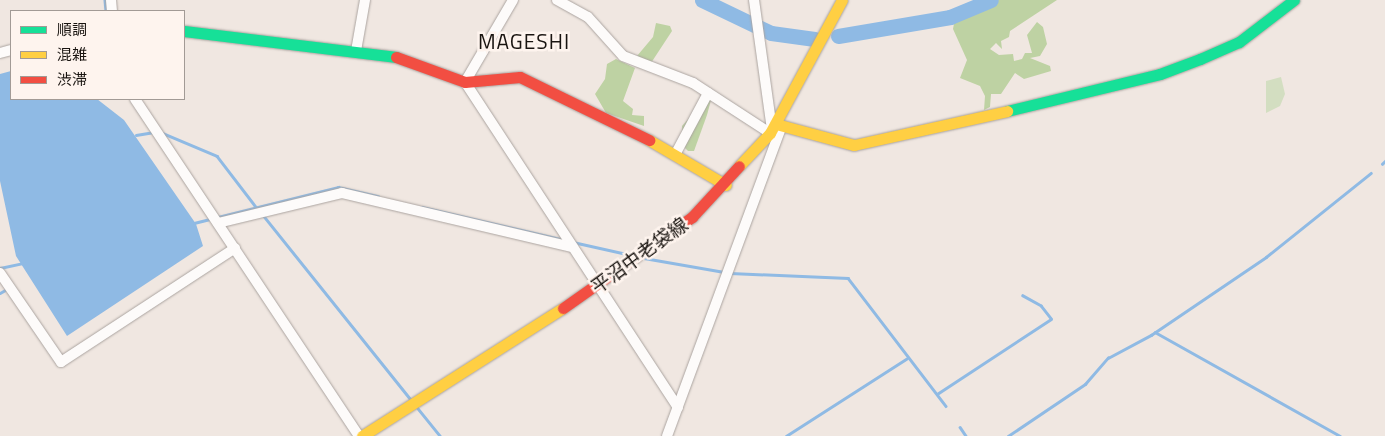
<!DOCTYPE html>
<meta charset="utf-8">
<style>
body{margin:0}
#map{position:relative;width:1385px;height:436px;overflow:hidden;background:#f0e7e1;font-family:"Titillium Web","Noto Sans JP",sans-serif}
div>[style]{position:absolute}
.green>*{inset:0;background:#d3dec1}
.forest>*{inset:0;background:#bed2a3}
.water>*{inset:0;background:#8fbae4}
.stream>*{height:2.5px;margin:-1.25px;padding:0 1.25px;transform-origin:1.25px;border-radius:1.25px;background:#8fbae4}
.river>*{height:15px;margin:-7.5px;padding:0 7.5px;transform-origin:7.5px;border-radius:7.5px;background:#8fbae4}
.roads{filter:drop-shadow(0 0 1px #aba4a0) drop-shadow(0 0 1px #aba4a0)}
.street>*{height:10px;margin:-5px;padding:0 5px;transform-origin:5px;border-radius:5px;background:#fdfbfa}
.fast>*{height:11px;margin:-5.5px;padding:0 5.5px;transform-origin:5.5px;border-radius:5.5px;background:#16e098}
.slow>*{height:11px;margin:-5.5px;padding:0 5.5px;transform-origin:5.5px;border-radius:5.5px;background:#ffcf43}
.jam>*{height:11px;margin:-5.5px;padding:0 5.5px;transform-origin:5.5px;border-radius:5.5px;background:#f24e42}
span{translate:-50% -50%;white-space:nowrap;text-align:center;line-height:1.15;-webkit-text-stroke:5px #fef4ee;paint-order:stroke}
.street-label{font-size:19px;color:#191410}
.quarter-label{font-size:21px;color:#191410;letter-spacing:1px}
.legend{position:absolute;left:10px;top:10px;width:175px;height:90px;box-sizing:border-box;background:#fef4ee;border:1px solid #a29a95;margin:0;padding:6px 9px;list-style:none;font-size:15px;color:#191410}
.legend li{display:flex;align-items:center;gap:10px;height:25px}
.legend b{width:25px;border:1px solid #a29a95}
</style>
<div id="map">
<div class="green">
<div style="clip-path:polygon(1281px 77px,1285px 94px,1280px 106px,1266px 113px,1266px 81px)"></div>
</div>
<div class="forest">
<div style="clip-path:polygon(986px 0,1057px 0,1010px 31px,1009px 37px,1001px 41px,1002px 49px,996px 43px,990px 49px,999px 55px,1013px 54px,1014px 61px,1022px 59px,1025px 53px,1032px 53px,1027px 35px,1037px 22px,1043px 27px,1047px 44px,1040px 56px,1030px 58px,1050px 66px,1051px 71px,1024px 79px,1015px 73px,1001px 94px,991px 94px,990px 107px,984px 110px,985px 96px,980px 86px,960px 78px,967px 60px,953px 29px,956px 13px,963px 14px,965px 9px)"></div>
<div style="clip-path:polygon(656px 23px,670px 26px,672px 31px,651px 63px,637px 56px,653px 37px)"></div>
<div style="clip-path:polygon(616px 59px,635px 68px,623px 101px,633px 109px,632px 115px,644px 116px,644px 126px,606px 113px,595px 94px,605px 79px,607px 64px)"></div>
<div style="clip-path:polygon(706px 99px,711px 100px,707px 115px,694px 151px,688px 151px,683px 146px,682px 126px)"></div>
</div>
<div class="water">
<div style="clip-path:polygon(11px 71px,11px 99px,97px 99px,124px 120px,196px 224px,203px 246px,67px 336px,16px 256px,0 181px,0 74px)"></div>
</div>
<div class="stream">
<div style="left:105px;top:0;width:11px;rotate:85deg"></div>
<div style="left:160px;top:132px;width:62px;rotate:22.8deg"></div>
<div style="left:217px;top:156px;width:69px;rotate:52.6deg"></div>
<div style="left:136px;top:135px;width:18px;rotate:-9deg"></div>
<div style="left:1382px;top:164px;width:4px;rotate:-45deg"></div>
<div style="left:422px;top:207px;width:147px;rotate:13deg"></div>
<div style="left:263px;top:215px;width:237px;rotate:51.3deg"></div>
<div style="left:218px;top:217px;width:124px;rotate:-14deg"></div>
<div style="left:338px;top:187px;width:41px;rotate:12.7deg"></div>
<div style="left:194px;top:223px;width:16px;rotate:-14deg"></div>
<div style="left:573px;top:242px;width:59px;rotate:12.6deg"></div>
<div style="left:644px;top:258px;width:81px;rotate:9.9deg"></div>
<div style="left:0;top:268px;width:24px;rotate:-12deg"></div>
<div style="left:730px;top:273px;width:118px;rotate:2.4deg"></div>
<div style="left:848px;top:278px;width:161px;rotate:52.6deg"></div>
<div style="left:0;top:293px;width:8px;rotate:-30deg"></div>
<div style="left:1155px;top:332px;width:212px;rotate:29.3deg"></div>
<div style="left:937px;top:394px;width:136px;rotate:-33.3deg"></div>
<div style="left:1051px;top:319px;width:16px;rotate:-128deg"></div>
<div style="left:1041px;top:306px;width:21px;rotate:-151deg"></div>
<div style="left:416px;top:406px;width:38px;rotate:51deg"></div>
<div style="left:960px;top:427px;width:11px;rotate:56deg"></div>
<div style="left:786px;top:436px;width:143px;rotate:-32.7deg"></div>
<div style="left:1008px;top:436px;width:93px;rotate:-34deg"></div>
<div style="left:1085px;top:384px;width:35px;rotate:-49deg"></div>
<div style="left:1108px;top:358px;width:49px;rotate:-28.1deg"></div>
<div style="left:1151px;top:335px;width:139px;rotate:-34.1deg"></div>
<div style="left:1266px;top:257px;width:134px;rotate:-38.7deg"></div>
</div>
<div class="river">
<div style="left:702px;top:0;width:76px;rotate:25.6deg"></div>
<div style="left:771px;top:33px;width:44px;rotate:7.8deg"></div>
<div style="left:838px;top:36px;width:114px;rotate:-9.6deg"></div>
<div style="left:950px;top:17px;width:44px;rotate:-22.5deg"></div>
</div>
<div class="roads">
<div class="street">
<div style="left:111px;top:0;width:11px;rotate:85deg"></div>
<div style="left:513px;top:0;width:95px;rotate:120.3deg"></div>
<div style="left:465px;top:82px;width:389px;rotate:56.8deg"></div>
<div style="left:557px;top:0;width:35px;rotate:29deg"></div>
<div style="left:588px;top:17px;width:52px;rotate:48.1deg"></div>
<div style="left:623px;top:56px;width:75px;rotate:21.1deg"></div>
<div style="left:693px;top:83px;width:92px;rotate:33deg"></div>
<div style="left:754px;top:0;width:130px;rotate:82.1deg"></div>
<div style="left:356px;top:51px;width:52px;rotate:-80deg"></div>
<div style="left:0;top:53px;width:11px;rotate:-15deg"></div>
<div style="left:135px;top:99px;width:405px;rotate:56.4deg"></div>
<div style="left:676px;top:153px;width:68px;rotate:-61.9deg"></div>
<div style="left:218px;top:223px;width:128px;rotate:-13.6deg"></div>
<div style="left:342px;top:193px;width:237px;rotate:13.2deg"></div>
<div style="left:0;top:273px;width:108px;rotate:55.6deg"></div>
<div style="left:61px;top:362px;width:208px;rotate:-33.2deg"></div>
<div style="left:667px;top:436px;width:329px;rotate:-69.7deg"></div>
</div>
<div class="fast">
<div style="left:184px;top:31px;width:214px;rotate:7deg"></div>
<div style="left:1007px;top:111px;width:157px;rotate:-13.6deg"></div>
<div style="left:1160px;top:74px;width:43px;rotate:-20.6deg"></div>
<div style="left:1200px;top:59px;width:43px;rotate:-23.6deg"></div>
<div style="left:1239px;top:42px;width:69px;rotate:-37.4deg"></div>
</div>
<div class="slow">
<div style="left:776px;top:124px;width:81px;rotate:15.1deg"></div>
<div style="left:854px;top:145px;width:157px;rotate:-12.5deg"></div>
<div style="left:649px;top:140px;width:89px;rotate:30.3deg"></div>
<div style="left:739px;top:166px;width:45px;rotate:-46.8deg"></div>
<div style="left:770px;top:133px;width:151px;rotate:-61.6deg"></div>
<div style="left:362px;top:436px;width:238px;rotate:-32.5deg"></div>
</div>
<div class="jam">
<div style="left:396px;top:57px;width:73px;rotate:19.9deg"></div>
<div style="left:465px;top:82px;width:55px;rotate:-5.2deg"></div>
<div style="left:520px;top:77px;width:144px;rotate:26deg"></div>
<div style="left:563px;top:308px;width:158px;rotate:-35.2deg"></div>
<div style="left:692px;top:217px;width:69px;rotate:-47.3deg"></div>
</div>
</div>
<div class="street-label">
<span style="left:639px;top:255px;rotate:-36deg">平沼中老袋線</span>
</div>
<div class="quarter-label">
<span style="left:524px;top:41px">MAGESHI</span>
</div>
<ul class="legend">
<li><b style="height:6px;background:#16e098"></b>順調</li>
<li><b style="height:6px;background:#ffcf43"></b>混雑</li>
<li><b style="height:6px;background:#f24e42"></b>渋滞</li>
</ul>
</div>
